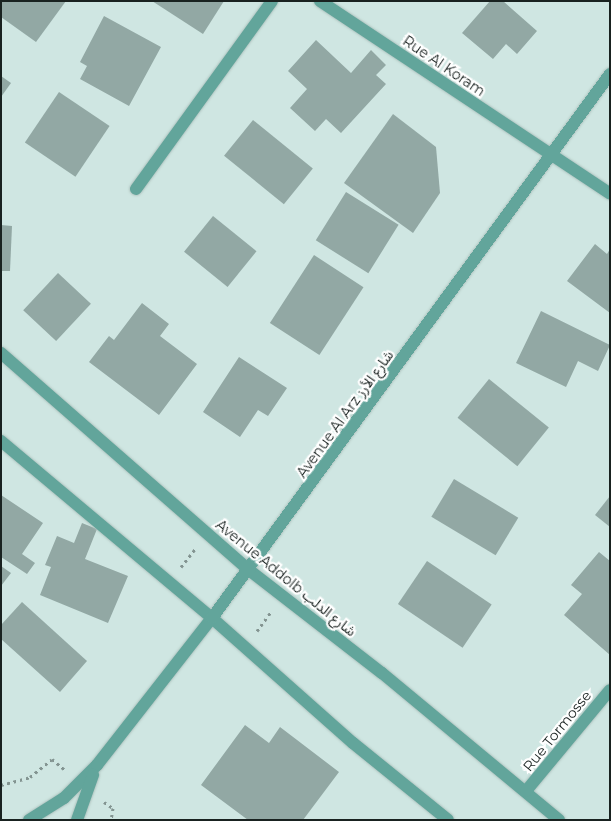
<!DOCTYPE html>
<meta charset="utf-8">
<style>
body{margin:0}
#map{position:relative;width:611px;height:821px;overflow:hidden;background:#cfe6e2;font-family:Montserrat,"Noto Sans Arabic",sans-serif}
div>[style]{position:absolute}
.building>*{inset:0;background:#92a8a4;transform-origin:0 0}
.path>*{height:3px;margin-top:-1.5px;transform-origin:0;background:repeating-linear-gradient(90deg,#839491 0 2.5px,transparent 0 6.5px)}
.roads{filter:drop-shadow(0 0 1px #aec3bf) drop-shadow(0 0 1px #aec3bf)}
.minor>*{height:12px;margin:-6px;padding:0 6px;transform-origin:6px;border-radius:6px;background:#62a59b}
.tertiary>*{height:12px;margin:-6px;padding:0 6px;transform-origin:6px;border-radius:6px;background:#62a59b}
span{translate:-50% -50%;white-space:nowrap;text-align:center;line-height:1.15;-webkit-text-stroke:4.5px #fff;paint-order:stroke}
.street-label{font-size:14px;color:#192220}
.frame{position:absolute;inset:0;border:2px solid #192220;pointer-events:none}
</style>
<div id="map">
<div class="building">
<div style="clip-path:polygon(1px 1px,66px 1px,36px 42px,1px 17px)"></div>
<div style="clip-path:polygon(152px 1px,224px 1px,203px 34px)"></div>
<div style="clip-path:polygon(490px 1px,503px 1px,537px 31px,517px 54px,506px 44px,493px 59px,462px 33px)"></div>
<div style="clip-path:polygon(104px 16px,161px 47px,129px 106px,80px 79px,87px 66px,80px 62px)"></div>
<div style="clip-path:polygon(316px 40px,351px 73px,371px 50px,386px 65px,376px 75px,386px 84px,341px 133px,326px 119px,315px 131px,290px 108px,307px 89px,288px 71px)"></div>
<div style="clip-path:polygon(1px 76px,11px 83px,1px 97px)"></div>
<div style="left:59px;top:92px;width:61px;height:61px;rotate:34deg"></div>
<div style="clip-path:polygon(393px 114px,436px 147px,440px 193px,413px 233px,344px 183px)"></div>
<div style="left:253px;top:120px;width:77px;height:46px;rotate:39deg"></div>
<div style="left:346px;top:192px;width:62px;height:57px;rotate:32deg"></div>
<div style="left:213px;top:216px;width:56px;height:46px;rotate:39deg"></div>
<div style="clip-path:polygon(1px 225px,12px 226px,10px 271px,1px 271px)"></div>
<div style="clip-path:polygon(595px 244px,607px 254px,610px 249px,610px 313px,567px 281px)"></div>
<div style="left:314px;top:255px;width:59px;height:81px;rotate:33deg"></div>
<div style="left:58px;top:273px;width:45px;height:51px;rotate:43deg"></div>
<div style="clip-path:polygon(142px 303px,169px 324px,160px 336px,197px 364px,159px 415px,89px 362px,109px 336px,114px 340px)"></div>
<div style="clip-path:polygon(541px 311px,610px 345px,598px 371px,578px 361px,566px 387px,516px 363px)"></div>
<div style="clip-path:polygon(239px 357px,287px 388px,268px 416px,258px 410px,240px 437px,203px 412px)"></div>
<div style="left:489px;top:379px;width:77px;height:50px;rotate:39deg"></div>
<div style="left:454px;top:479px;width:75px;height:44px;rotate:31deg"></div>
<div style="clip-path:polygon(1px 495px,43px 523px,22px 554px,35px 563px,27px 574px,1px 557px)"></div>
<div style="clip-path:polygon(610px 496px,610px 527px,595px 515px)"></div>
<div style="clip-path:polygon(82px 523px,97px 529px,85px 559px,128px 576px,108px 623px,40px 595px,51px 567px,45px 565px,57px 536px,74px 543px)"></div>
<div style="clip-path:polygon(599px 552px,610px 561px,610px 655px,564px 615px,582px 594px,571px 585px)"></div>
<div style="left:427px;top:561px;width:78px;height:52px;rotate:34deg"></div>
<div style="clip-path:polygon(1px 566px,11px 573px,1px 586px)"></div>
<div style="clip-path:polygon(22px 602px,87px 661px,60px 692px,1px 639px,1px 625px)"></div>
<div style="clip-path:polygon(245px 725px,269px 743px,280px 727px,339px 772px,303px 820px,248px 820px,201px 785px)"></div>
</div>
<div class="path">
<div style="left:181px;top:567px;width:24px;rotate:-52deg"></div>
<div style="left:257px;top:631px;width:24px;rotate:-54deg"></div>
<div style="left:1px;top:785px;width:30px;rotate:-15deg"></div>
<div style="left:30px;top:777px;width:28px;rotate:-39deg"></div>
<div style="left:52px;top:759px;width:16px;rotate:40deg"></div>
<div style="left:104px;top:802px;width:11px;rotate:34deg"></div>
<div style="left:113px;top:808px;width:12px;rotate:99deg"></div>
</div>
<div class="roads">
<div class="minor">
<div style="left:320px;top:1px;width:348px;rotate:33.6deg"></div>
<div style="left:136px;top:189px;width:232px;rotate:-54.1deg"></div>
<div style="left:249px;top:570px;width:168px;rotate:37.8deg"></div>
<div style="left:382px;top:673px;width:230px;rotate:39.7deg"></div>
<div style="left:212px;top:618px;width:188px;rotate:41.6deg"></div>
<div style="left:353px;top:743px;width:122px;rotate:39deg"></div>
<div style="left:526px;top:791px;width:131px;rotate:-50.3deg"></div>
</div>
<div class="tertiary">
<div style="left:1px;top:353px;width:330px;rotate:41.2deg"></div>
<div style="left:1px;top:441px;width:275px;rotate:40deg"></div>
<div style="left:29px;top:820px;width:41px;rotate:-32.2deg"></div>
<div style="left:64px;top:798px;width:47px;rotate:-45deg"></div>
<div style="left:97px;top:765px;width:187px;rotate:-52deg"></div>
<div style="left:212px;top:618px;width:674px;rotate:-53.81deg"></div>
<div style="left:77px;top:820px;width:48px;rotate:-70.4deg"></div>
</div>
</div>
<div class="street-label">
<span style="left:444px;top:66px;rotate:34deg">Rue Al Koram</span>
<span style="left:345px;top:414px;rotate:-54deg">Avenue Al Arz شارع الأرز</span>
<span style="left:286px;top:578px;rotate:39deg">Avenue Addolb شارع الدلب</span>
<span style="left:557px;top:731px;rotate:-51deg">Rue Tormosse</span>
</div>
<div class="frame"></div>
</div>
